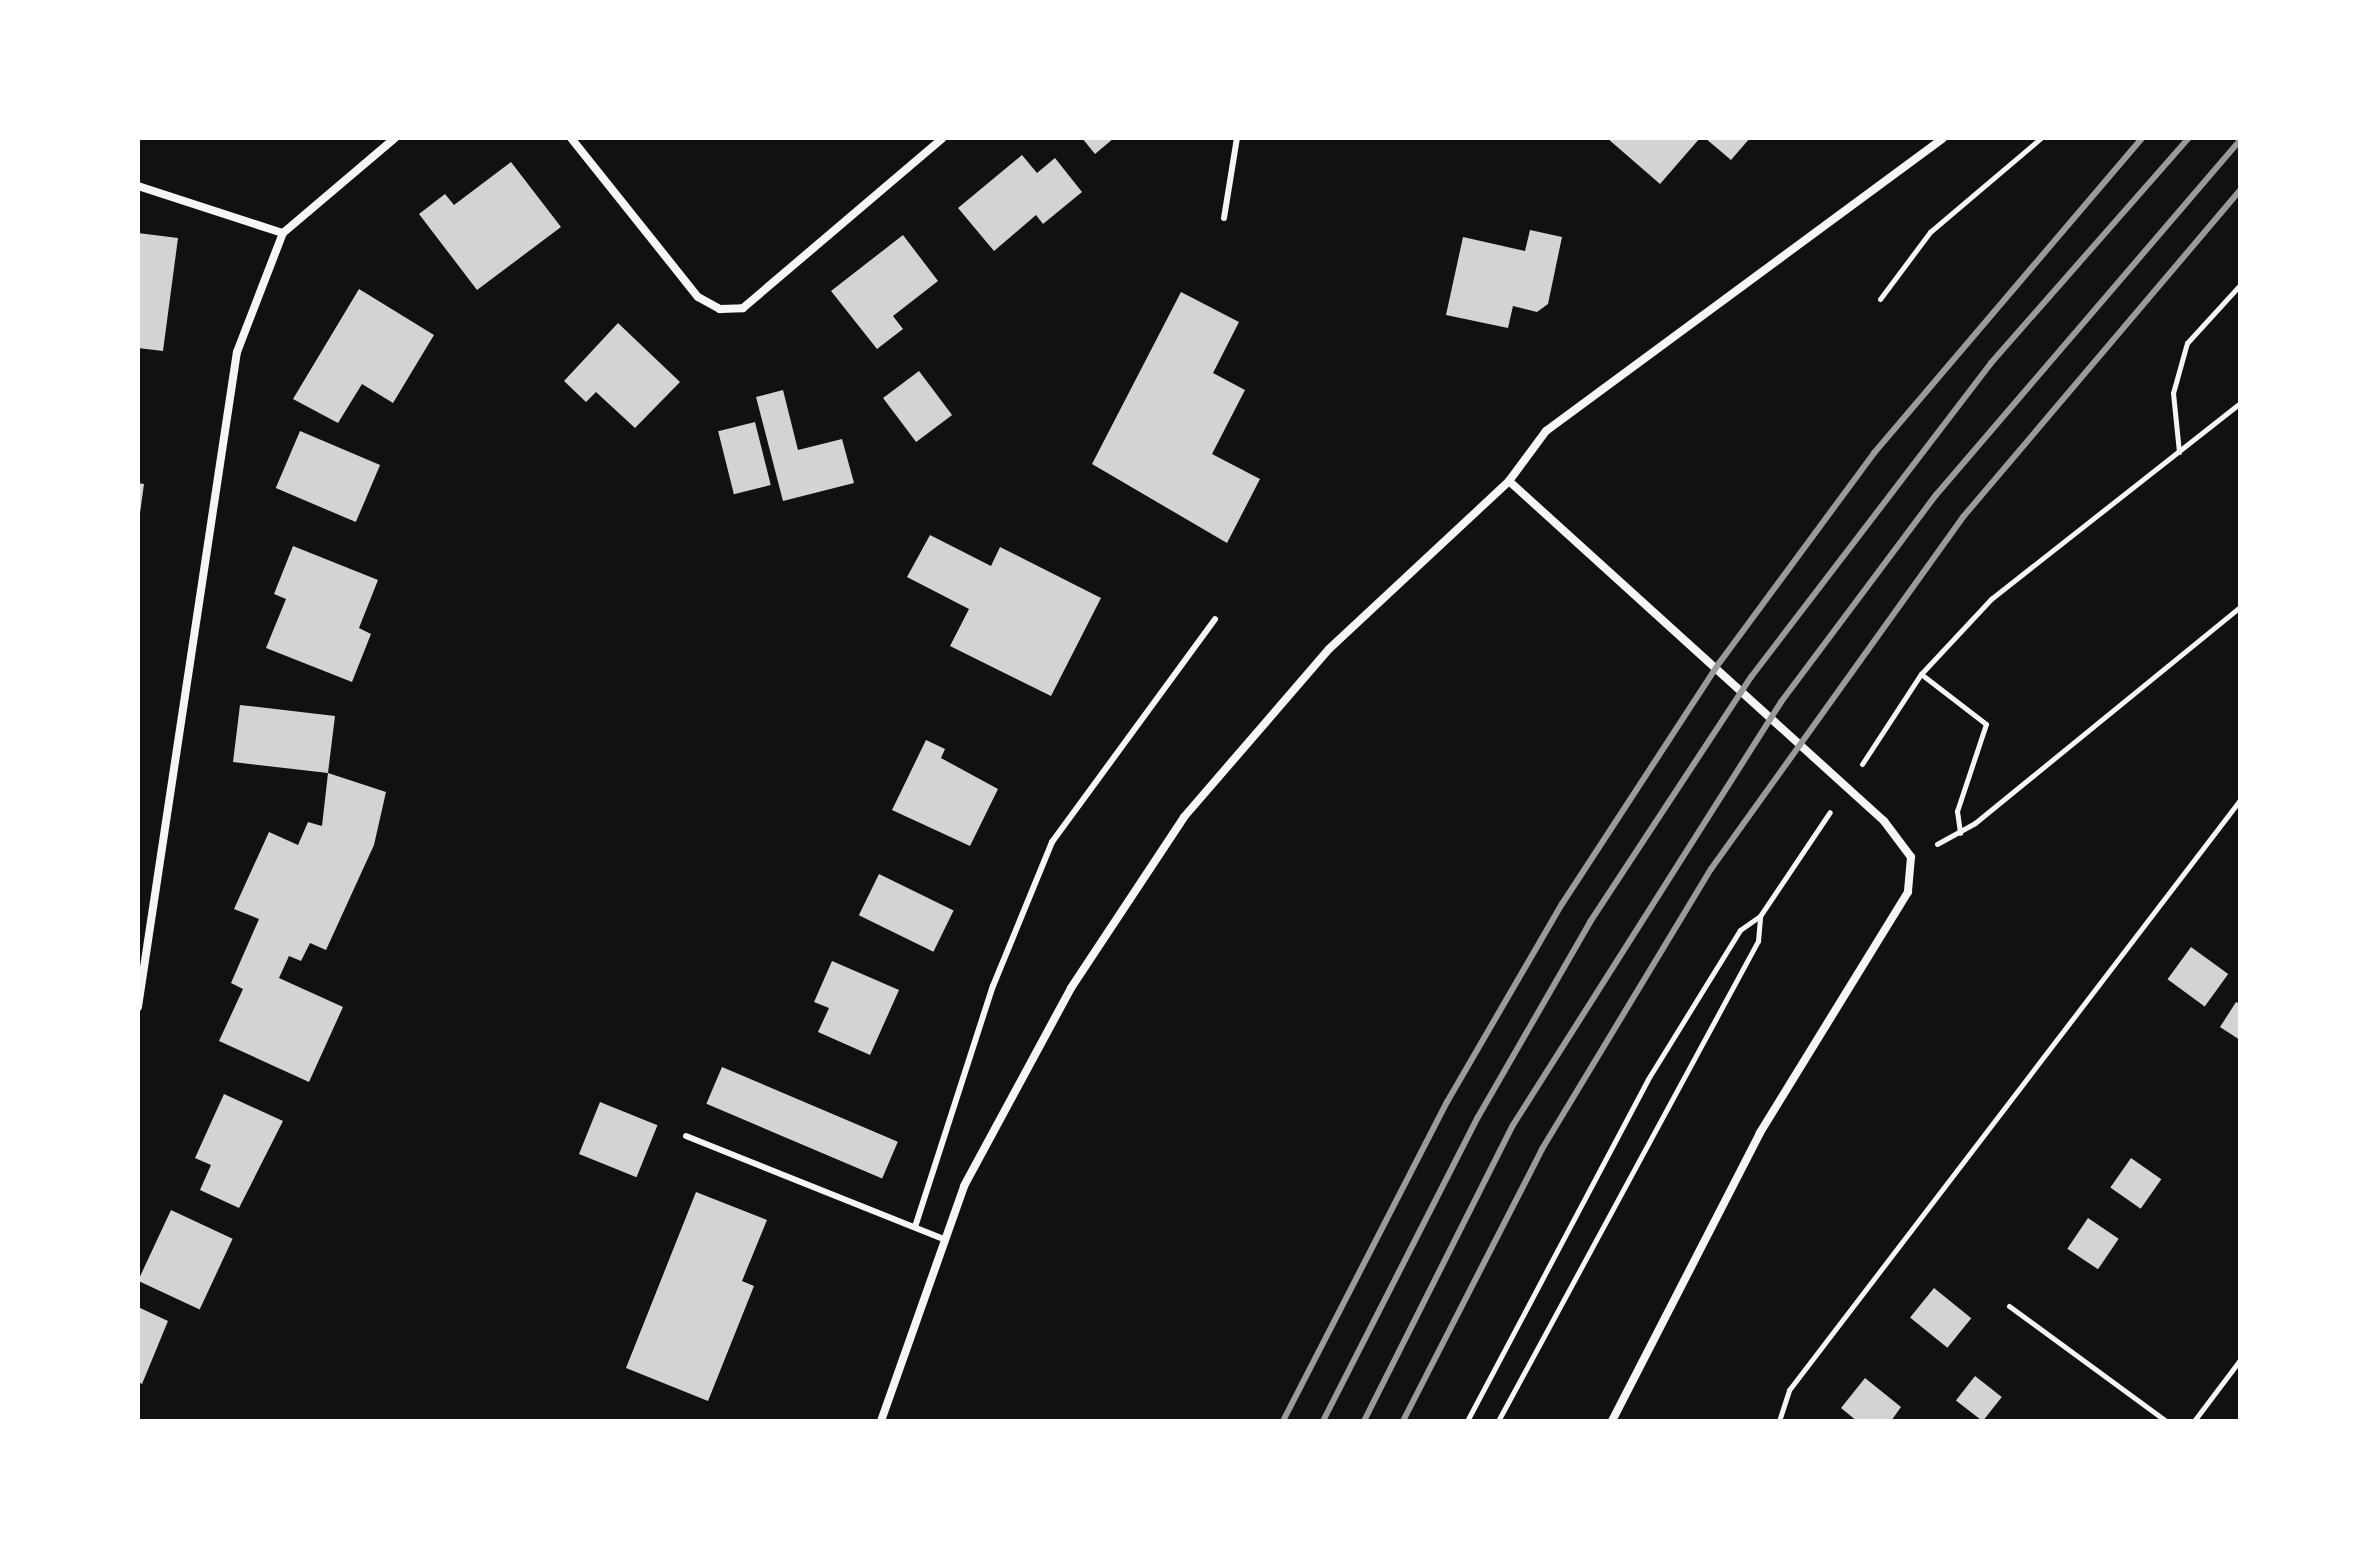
<!DOCTYPE html>
<style>
body{margin:0}
#map{position:relative;width:2378px;height:1559px;overflow:hidden;background:#111;font-family:"Fira Sans Condensed",sans-serif}
div>[style]{position:absolute}
.building>*{inset:0;background:#d3d3d3;transform-origin:0 0}
.path>*{height:5px;margin:-2.5px;padding:0 2.5px;transform-origin:2.5px;border-radius:2.5px;background:#f5f5f5}
.service>*{height:6px;margin:-3px;padding:0 3px;transform-origin:3px;border-radius:3px;background:#f5f5f5}
.minor>*{height:8px;margin:-4px;padding:0 4px;transform-origin:4px;border-radius:4px;background:#f5f5f5}
.rail>*{height:6px;margin:-3px;padding:0 3px;transform-origin:3px;border-radius:3px;background:#9a9a9a}
span{translate:-50% -50%;white-space:nowrap;text-align:center;line-height:1.15;-webkit-text-stroke:6px #fff;paint-order:stroke}
.frame{position:absolute;inset:0;border:140px solid #fff;pointer-events:none}
</style>
<div id="map">
<div class="building">
<div style="clip-path:polygon(1082px 138px,1114px 138px,1095px 154px)"></div>
<div style="clip-path:polygon(1607px 138px,1700px 138px,1660px 184px)"></div>
<div style="clip-path:polygon(1705px 138px,1750px 138px,1731px 160px)"></div>
<div style="clip-path:polygon(1022px 155px,1037px 173px,1055px 158px,1082px 192px,1043px 224px,1036px 215px,994px 251px,958px 208px)"></div>
<div style="clip-path:polygon(511px 162px,561px 227px,477px 290px,419px 214px,445px 194px,454px 205px)"></div>
<div style="clip-path:polygon(1530px 230px,1562px 237px,1548px 304px,1537px 312px,1513px 306px,1508px 328px,1446px 315px,1463px 237px,1525px 251px)"></div>
<div style="clip-path:polygon(138px 233px,178px 238px,163px 351px,138px 348px)"></div>
<div style="clip-path:polygon(903px 235px,938px 281px,893px 316px,903px 329px,877px 349px,831px 291px)"></div>
<div style="clip-path:polygon(359px 289px,434px 335px,393px 403px,362px 384px,338px 423px,293px 399px)"></div>
<div style="clip-path:polygon(1181px 292px,1239px 322px,1213px 373px,1245px 390px,1212px 454px,1260px 479px,1227px 543px,1092px 464px)"></div>
<div style="clip-path:polygon(618px 323px,680px 382px,635px 428px,596px 392px,586px 402px,564px 381px)"></div>
<div style="left:919px;top:371px;width:55px;height:45px;rotate:53deg"></div>
<div style="clip-path:polygon(783px 390px,798px 450px,842px 439px,854px 483px,783px 501px,756px 397px)"></div>
<div style="left:755px;top:422px;width:65px;height:38px;rotate:76deg"></div>
<div style="left:300px;top:431px;width:87px;height:62px;rotate:23deg"></div>
<div style="clip-path:polygon(138px 483px,144px 484px,140px 513px,138px 513px)"></div>
<div style="clip-path:polygon(930px 535px,991px 566px,1000px 547px,1101px 598px,1051px 696px,950px 646px,969px 609px,907px 577px)"></div>
<div style="clip-path:polygon(293px 546px,378px 580px,359px 628px,371px 634px,352px 682px,266px 648px,286px 599px,274px 594px)"></div>
<div style="clip-path:polygon(240px 705px,335px 716px,328px 773px,386px 792px,374px 845px,326px 950px,310px 943px,301px 961px,289px 956px,279px 978px,343px 1007px,309px 1082px,219px 1041px,243px 989px,231px 983px,259px 919px,234px 909px,269px 832px,298px 845px,308px 822px,322px 826px,328px 773px,233px 762px)"></div>
<div style="clip-path:polygon(926px 740px,945px 749px,941px 758px,998px 789px,970px 846px,892px 810px)"></div>
<div style="left:879px;top:874px;width:83px;height:46px;rotate:26deg"></div>
<div style="left:2191px;top:947px;width:46px;height:40px;rotate:36deg"></div>
<div style="clip-path:polygon(832px 961px,899px 990px,870px 1055px,818px 1032px,829px 1008px,814px 1002px)"></div>
<div style="clip-path:polygon(2236px 1002px,2240px 1004px,2240px 1040px,2220px 1027px)"></div>
<div style="left:722px;top:1067px;width:191px;height:40px;rotate:23deg"></div>
<div style="clip-path:polygon(224px 1094px,283px 1121px,239px 1208px,200px 1190px,211px 1165px,195px 1158px)"></div>
<div style="left:600px;top:1102px;width:62px;height:56px;rotate:22deg"></div>
<div style="left:2131px;top:1158px;width:37px;height:36px;rotate:35deg"></div>
<div style="clip-path:polygon(696px 1192px,767px 1220px,742px 1281px,754px 1286px,708px 1401px,626px 1368px)"></div>
<div style="left:171px;top:1210px;width:68px;height:78px;rotate:25deg"></div>
<div style="left:2088px;top:1218px;width:37px;height:37px;rotate:34deg"></div>
<div style="left:1934px;top:1288px;width:48px;height:38px;rotate:39deg"></div>
<div style="clip-path:polygon(138px 1307px,168px 1321px,142px 1384px,138px 1382px)"></div>
<div style="left:1975px;top:1376px;width:34px;height:31px;rotate:38deg"></div>
<div style="clip-path:polygon(1865px 1378px,1901px 1407px,1891px 1421px,1857px 1421px,1841px 1408px)"></div>
</div>
<div class="path">
<div style="left:1880px;top:299px;width:84px;rotate:-53.3deg"></div>
<div style="left:1930px;top:232px;width:145px;rotate:-40.3deg"></div>
<div style="left:2179px;top:452px;width:59px;rotate:-95.8deg"></div>
<div style="left:2173px;top:393px;width:52px;rotate:-74.4deg"></div>
<div style="left:2187px;top:343px;width:79px;rotate:-47.6deg"></div>
<div style="left:1921px;top:674px;width:82px;rotate:37.6deg"></div>
<div style="left:1986px;top:724px;width:92px;rotate:108.4deg"></div>
<div style="left:1957px;top:811px;width:22px;rotate:82deg"></div>
<div style="left:1862px;top:764px;width:108px;rotate:-56.8deg"></div>
<div style="left:1921px;top:674px;width:103px;rotate:-47deg"></div>
<div style="left:1991px;top:599px;width:317px;rotate:-38.2deg"></div>
<div style="left:1937px;top:844px;width:43px;rotate:-28.9deg"></div>
<div style="left:1975px;top:823px;width:342px;rotate:-39.2deg"></div>
<div style="left:2009px;top:1306px;width:195px;rotate:36.2deg"></div>
<div style="left:1467px;top:1421px;width:387px;rotate:-62.1deg"></div>
<div style="left:1648px;top:1079px;width:175px;rotate:-58.3deg"></div>
<div style="left:1740px;top:930px;width:24px;rotate:-35deg"></div>
<div style="left:1760px;top:916px;width:125px;rotate:-56.1deg"></div>
<div style="left:1498px;top:1421px;width:546px;rotate:-61.56deg"></div>
<div style="left:1758px;top:941px;width:25px;rotate:-85deg"></div>
<div style="left:1779px;top:1421px;width:33px;rotate:-72deg"></div>
<div style="left:1789px;top:1390px;width:743px;rotate:-52.61deg"></div>
<div style="left:2194px;top:1421px;width:76px;rotate:-53deg"></div>
</div>
<div class="service">
<div style="left:1224px;top:218px;width:81px;rotate:-80.8deg"></div>
<div style="left:686px;top:1136px;width:277px;rotate:21.8deg"></div>
<div style="left:915px;top:1227px;width:253px;rotate:-72.1deg"></div>
<div style="left:993px;top:986px;width:156px;rotate:-67.7deg"></div>
<div style="left:1052px;top:842px;width:276px;rotate:-53.8deg"></div>
</div>
<div class="minor">
<div style="left:571px;top:138px;width:203px;rotate:51.4deg"></div>
<div style="left:698px;top:297px;width:25px;rotate:29deg"></div>
<div style="left:720px;top:309px;width:23px;rotate:-2deg"></div>
<div style="left:743px;top:308px;width:262px;rotate:-40.4deg"></div>
<div style="left:138px;top:186px;width:152px;rotate:18deg"></div>
<div style="left:1509px;top:481px;width:506px;rotate:42.2deg"></div>
<div style="left:1884px;top:821px;width:45px;rotate:53.1deg"></div>
<div style="left:1911px;top:857px;width:35px;rotate:95deg"></div>
<div style="left:1908px;top:892px;width:283px;rotate:121.6deg"></div>
<div style="left:1760px;top:1133px;width:324px;rotate:117.2deg"></div>
<div style="left:138px;top:1007px;width:662px;rotate:-81.41deg"></div>
<div style="left:237px;top:352px;width:128px;rotate:-68.9deg"></div>
<div style="left:283px;top:233px;width:147px;rotate:-40.3deg"></div>
<div style="left:881px;top:1421px;width:249px;rotate:-70.5deg"></div>
<div style="left:964px;top:1186px;width:225px;rotate:-61.6deg"></div>
<div style="left:1071px;top:988px;width:205px;rotate:-56.5deg"></div>
<div style="left:1184px;top:817px;width:222px;rotate:-49.2deg"></div>
<div style="left:1329px;top:649px;width:246px;rotate:-43deg"></div>
<div style="left:1509px;top:481px;width:62px;rotate:-53.5deg"></div>
<div style="left:1546px;top:431px;width:493px;rotate:-36.4deg"></div>
</div>
<div class="rail">
<div style="left:1283px;top:1421px;width:359px;rotate:-62.8deg"></div>
<div style="left:1447px;top:1102px;width:229px;rotate:-59.9deg"></div>
<div style="left:1562px;top:904px;width:289px;rotate:-56.9deg"></div>
<div style="left:1720px;top:662px;width:260px;rotate:-53.6deg"></div>
<div style="left:1874px;top:453px;width:414px;rotate:-49.6deg"></div>
<div style="left:1323px;top:1421px;width:341px;rotate:-63deg"></div>
<div style="left:1478px;top:1117px;width:225px;rotate:-60.1deg"></div>
<div style="left:1590px;top:922px;width:293px;rotate:-56.7deg"></div>
<div style="left:1751px;top:677px;width:395px;rotate:-52.6deg"></div>
<div style="left:1991px;top:363px;width:300px;rotate:-48.7deg"></div>
<div style="left:1364px;top:1421px;width:331px;rotate:-63.3deg"></div>
<div style="left:1513px;top:1125px;width:501px;rotate:-57.64deg"></div>
<div style="left:1781px;top:702px;width:259px;rotate:-53.2deg"></div>
<div style="left:1936px;top:495px;width:467px;rotate:-49.4deg"></div>
<div style="left:1403px;top:1421px;width:305px;rotate:-62.9deg"></div>
<div style="left:1542px;top:1149px;width:327px;rotate:-58.9deg"></div>
<div style="left:1711px;top:869px;width:433px;rotate:-54.4deg"></div>
<div style="left:1963px;top:517px;width:429px;rotate:-49.7deg"></div>
</div>
<div class="frame"></div>
</div>
